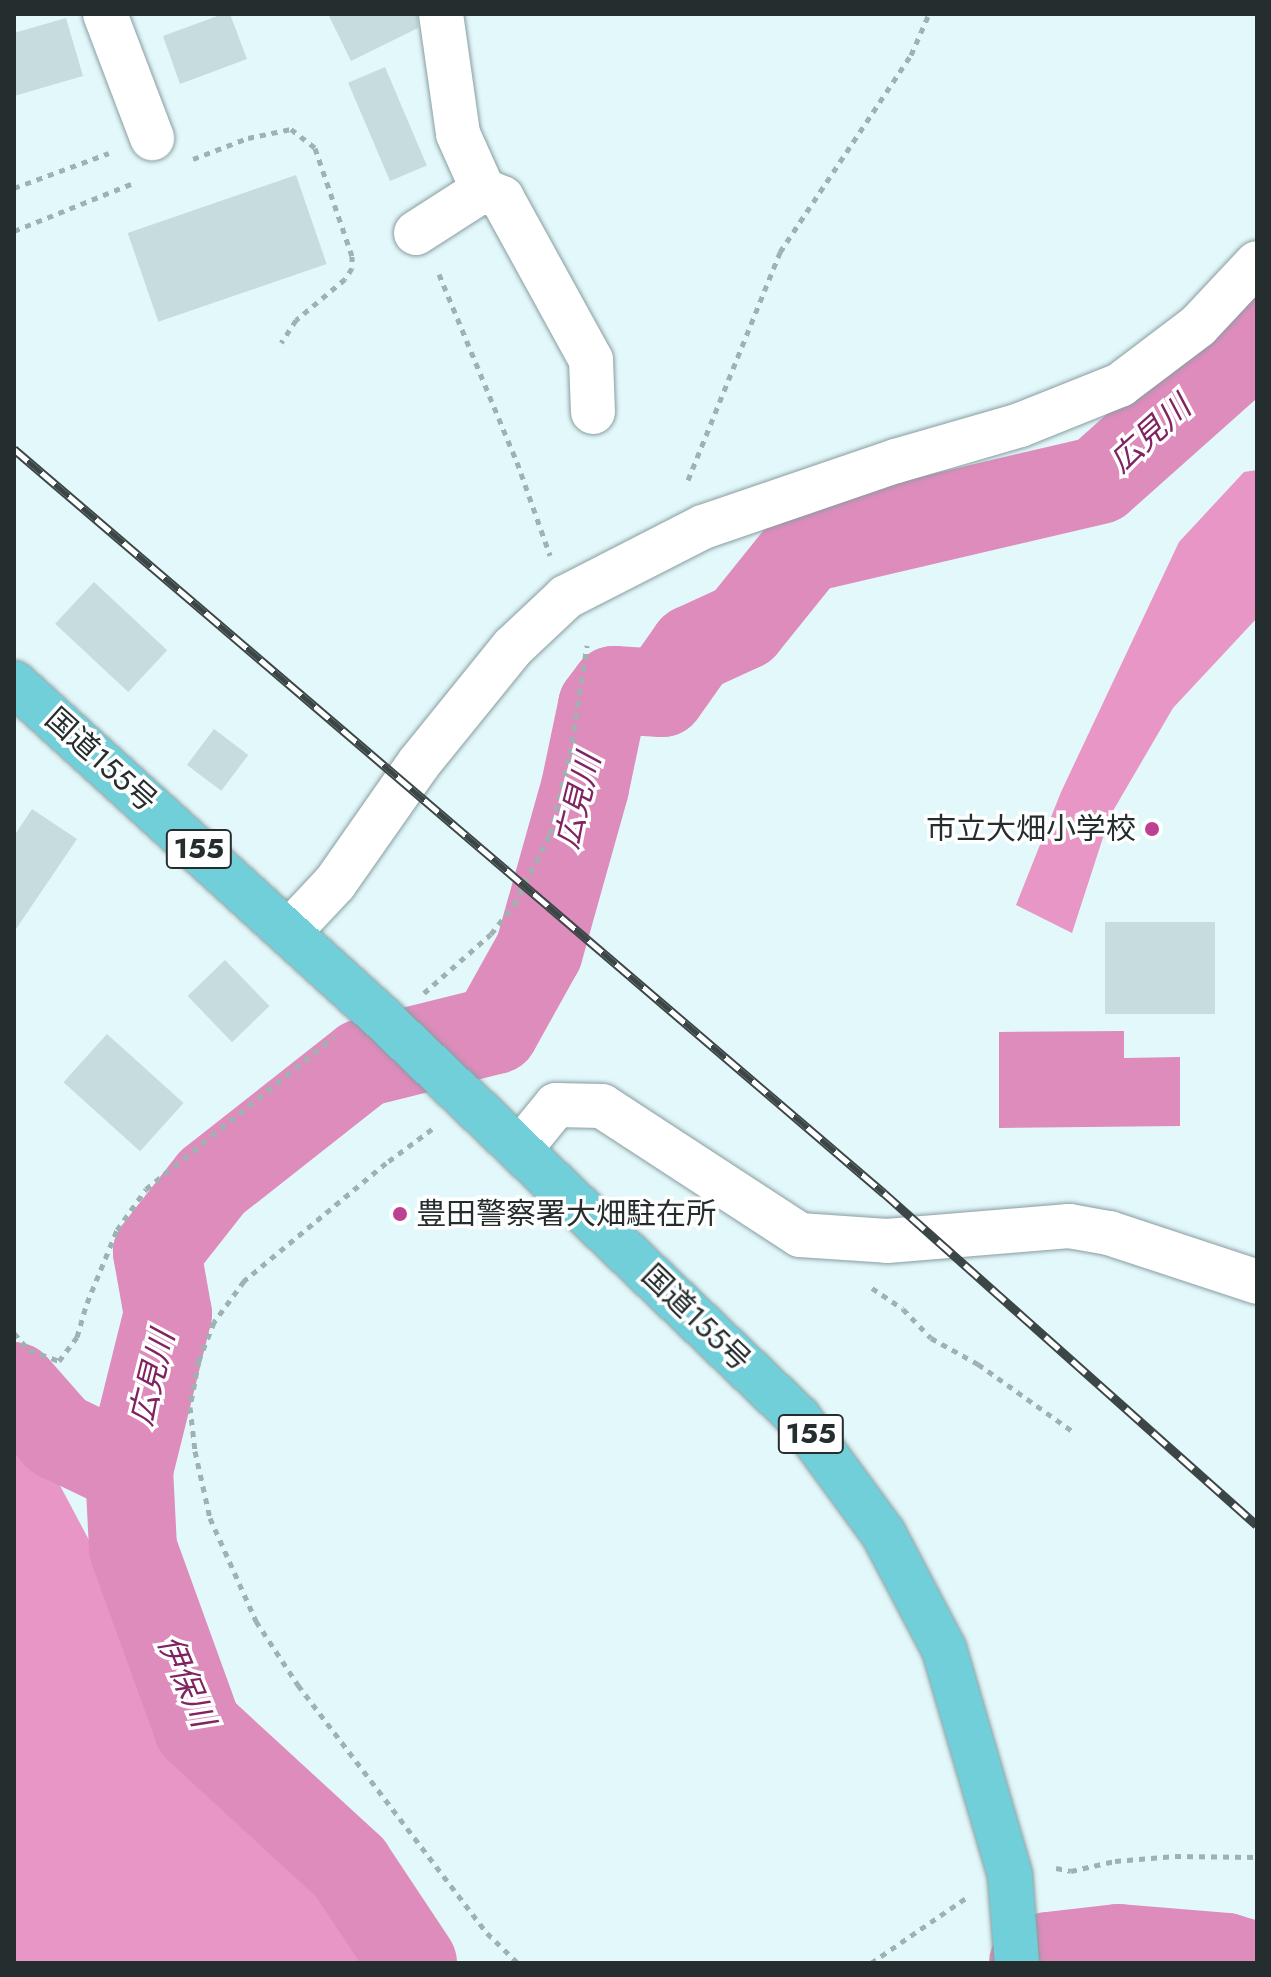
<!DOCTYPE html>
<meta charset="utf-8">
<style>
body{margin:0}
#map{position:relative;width:1271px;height:1977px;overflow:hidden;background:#e2f8fa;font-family:Jost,"Noto Sans JP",sans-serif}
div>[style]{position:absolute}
.forest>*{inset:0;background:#e896c6}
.water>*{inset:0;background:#dd8cbc}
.river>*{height:88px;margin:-44px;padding:0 44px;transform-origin:44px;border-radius:44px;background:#dd8cbc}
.building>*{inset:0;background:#c7dcdf;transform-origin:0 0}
.path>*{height:5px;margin-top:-2.5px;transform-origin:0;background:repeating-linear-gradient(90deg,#a0b1b2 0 6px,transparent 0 12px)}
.roads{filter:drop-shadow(0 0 2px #899da0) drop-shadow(0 0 2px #899da0)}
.minor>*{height:44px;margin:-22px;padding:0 22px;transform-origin:22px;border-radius:22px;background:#fff}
.highway>*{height:44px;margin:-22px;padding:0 22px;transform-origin:22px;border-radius:22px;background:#71cfda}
.rail>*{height:9px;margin-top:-4.5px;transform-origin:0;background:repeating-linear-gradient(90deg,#fff 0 18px,#3c4647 0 36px);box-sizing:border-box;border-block:2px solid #3c4647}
.dots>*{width:22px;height:22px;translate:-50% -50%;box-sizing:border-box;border:4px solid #fff;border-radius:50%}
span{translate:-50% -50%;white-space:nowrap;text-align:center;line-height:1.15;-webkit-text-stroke:7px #fff;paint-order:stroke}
.shield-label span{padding:2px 6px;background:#fff;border:2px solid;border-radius:6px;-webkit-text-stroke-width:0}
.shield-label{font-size:28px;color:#252d2e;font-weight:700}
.street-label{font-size:30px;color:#252d2e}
.poi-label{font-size:30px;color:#252d2e}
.right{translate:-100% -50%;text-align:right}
.left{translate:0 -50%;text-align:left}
.water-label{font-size:32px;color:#802361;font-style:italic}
.frame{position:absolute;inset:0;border:16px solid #252d2e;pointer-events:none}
</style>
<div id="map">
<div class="forest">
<div style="clip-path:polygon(1257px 470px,1257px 618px,1173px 708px,1110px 816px,1072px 933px,1016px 905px,1061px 792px,1179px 542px,1244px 472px)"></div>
<div style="clip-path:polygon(14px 1419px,39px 1446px,115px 1589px,174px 1733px,337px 1889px,386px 1963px,14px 1963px)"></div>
</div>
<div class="water">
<div style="clip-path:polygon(1124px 1031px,1124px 1058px,1180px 1057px,1180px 1126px,999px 1128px,999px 1032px)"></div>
</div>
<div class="river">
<div style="left:14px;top:1386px;width:67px;rotate:48.7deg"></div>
<div style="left:58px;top:1436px;width:79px;rotate:25.6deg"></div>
<div style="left:413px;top:1963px;width:114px;rotate:-123.6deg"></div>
<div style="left:350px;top:1868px;width:207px;rotate:-137.4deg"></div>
<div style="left:198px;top:1728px;width:191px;rotate:-109.9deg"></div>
<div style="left:133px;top:1548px;width:78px;rotate:-92.9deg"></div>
<div style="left:129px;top:1470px;width:161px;rotate:-76deg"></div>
<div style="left:168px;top:1314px;width:63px;rotate:-100.1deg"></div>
<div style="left:157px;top:1252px;width:89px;rotate:-51.8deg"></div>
<div style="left:212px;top:1182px;width:192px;rotate:-38.2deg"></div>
<div style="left:363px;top:1063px;width:136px;rotate:-14deg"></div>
<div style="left:495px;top:1030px;width:90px;rotate:-60.9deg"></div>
<div style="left:539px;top:951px;width:170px;rotate:-74.3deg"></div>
<div style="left:585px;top:787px;width:83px;rotate:-78.1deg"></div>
<div style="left:602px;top:706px;width:20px;rotate:-53deg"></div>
<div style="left:614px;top:690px;width:48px;rotate:3.6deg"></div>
<div style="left:662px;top:693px;width:54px;rotate:-54.8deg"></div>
<div style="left:693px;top:649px;width:55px;rotate:-24.7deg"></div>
<div style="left:743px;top:626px;width:99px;rotate:-51.2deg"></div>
<div style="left:805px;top:549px;width:302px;rotate:-13.2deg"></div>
<div style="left:1099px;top:480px;width:212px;rotate:-41.7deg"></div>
<div style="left:1033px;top:1963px;width:17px;rotate:-24deg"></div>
<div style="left:1049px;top:1956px;width:70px;rotate:-6.5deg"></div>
<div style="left:1119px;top:1948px;width:107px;rotate:4.8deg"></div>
<div style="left:1226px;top:1957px;width:21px;rotate:17deg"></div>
</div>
<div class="building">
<div style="clip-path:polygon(223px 14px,230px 14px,247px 59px,180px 84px,163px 36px)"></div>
<div style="clip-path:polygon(328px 14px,417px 14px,418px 28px,351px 61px)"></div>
<div style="clip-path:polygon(66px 18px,83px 76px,14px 96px,14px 33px)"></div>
<div style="left:385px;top:67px;width:107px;height:40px;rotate:67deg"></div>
<div style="left:296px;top:175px;width:94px;height:178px;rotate:71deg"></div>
<div style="left:94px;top:582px;width:100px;height:57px;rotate:43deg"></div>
<div style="left:214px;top:729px;width:43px;height:45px;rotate:37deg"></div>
<div style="clip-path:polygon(32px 809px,77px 839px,14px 932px,14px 836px)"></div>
<div style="left:1215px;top:922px;width:92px;height:110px;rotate:90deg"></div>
<div style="left:225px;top:960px;width:64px;height:52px;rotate:46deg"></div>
<div style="left:107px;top:1034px;width:103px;height:65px;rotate:42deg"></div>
</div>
<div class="path">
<div style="left:193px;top:159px;width:59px;rotate:-20.9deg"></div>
<div style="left:248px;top:138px;width:44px;rotate:-11.8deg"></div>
<div style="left:291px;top:129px;width:31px;rotate:38deg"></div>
<div style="left:315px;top:148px;width:114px;rotate:71.1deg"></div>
<div style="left:352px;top:256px;width:12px;rotate:90deg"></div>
<div style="left:352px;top:268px;width:13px;rotate:122deg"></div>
<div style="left:345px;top:279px;width:64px;rotate:140.1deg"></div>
<div style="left:296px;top:320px;width:27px;rotate:123deg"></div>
<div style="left:14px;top:188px;width:101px;rotate:-20.2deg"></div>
<div style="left:14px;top:231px;width:131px;rotate:-21.9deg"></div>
<div style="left:439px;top:274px;width:204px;rotate:67.5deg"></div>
<div style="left:517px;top:462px;width:99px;rotate:70.5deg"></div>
<div style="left:688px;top:480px;width:246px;rotate:-68deg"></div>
<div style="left:780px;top:252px;width:237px;rotate:-56.4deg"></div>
<div style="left:911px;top:55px;width:45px;rotate:-66.3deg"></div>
<div style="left:424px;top:993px;width:89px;rotate:-41.4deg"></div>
<div style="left:491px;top:934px;width:37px;rotate:-52deg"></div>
<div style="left:514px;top:905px;width:80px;rotate:-63.1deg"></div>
<div style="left:550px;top:834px;width:82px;rotate:-76deg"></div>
<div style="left:570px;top:754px;width:110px;rotate:-81.1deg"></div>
<div style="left:432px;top:1129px;width:57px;rotate:143.5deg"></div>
<div style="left:386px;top:1163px;width:185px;rotate:140.3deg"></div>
<div style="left:244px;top:1281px;width:51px;rotate:126.2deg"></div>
<div style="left:214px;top:1322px;width:41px;rotate:111.5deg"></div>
<div style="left:199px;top:1360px;width:48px;rotate:100.8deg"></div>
<div style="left:190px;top:1407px;width:44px;rotate:83.5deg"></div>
<div style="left:195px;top:1451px;width:69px;rotate:77.4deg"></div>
<div style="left:210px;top:1518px;width:113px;rotate:65.9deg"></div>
<div style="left:256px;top:1621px;width:77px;rotate:56.7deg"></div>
<div style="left:298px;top:1685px;width:312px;rotate:52.7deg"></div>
<div style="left:487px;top:1933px;width:43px;rotate:44.1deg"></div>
<div style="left:872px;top:1288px;width:37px;rotate:34deg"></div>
<div style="left:903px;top:1309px;width:40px;rotate:46deg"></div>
<div style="left:931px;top:1338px;width:54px;rotate:29deg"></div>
<div style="left:978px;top:1364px;width:119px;rotate:35.4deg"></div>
<div style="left:14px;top:1333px;width:23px;rotate:49deg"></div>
<div style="left:29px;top:1350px;width:32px;rotate:20deg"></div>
<div style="left:59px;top:1361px;width:30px;rotate:-53deg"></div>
<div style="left:77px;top:1337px;width:35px;rotate:-74deg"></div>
<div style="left:87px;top:1303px;width:79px;rotate:-67.7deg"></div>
<div style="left:117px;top:1230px;width:50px;rotate:-54.7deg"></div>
<div style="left:146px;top:1189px;width:242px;rotate:-39deg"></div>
<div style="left:1056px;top:1868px;width:15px;rotate:11deg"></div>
<div style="left:1071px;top:1871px;width:45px;rotate:-12.8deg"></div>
<div style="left:1115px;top:1861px;width:60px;rotate:-4.8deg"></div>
<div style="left:1175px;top:1856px;width:82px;rotate:0.7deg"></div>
<div style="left:871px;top:1963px;width:115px;rotate:-34.4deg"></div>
</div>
<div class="roads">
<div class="minor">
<div style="left:105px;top:14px;width:133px;rotate:69.2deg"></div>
<div style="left:441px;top:14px;width:121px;rotate:81.9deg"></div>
<div style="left:458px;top:134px;width:61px;rotate:65.9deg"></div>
<div style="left:416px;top:233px;width:80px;rotate:-32.7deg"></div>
<div style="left:483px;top:190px;width:21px;rotate:23deg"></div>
<div style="left:502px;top:198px;width:185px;rotate:61.2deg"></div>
<div style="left:591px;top:360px;width:52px;rotate:87.8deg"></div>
<div style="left:289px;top:932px;width:67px;rotate:-46.8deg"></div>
<div style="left:335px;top:883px;width:146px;rotate:-55deg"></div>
<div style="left:419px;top:763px;width:149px;rotate:-51deg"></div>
<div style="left:513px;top:647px;width:73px;rotate:-43.3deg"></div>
<div style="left:566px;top:597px;width:154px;rotate:-27.1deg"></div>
<div style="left:703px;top:527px;width:204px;rotate:-18.9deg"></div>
<div style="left:896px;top:461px;width:129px;rotate:-16.2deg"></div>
<div style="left:1020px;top:425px;width:108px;rotate:-21.8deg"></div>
<div style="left:1120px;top:385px;width:98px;rotate:-37.1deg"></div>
<div style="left:1198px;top:326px;width:86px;rotate:-46.9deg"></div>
<div style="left:520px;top:1149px;width:57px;rotate:-50.7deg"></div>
<div style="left:556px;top:1105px;width:46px;rotate:1.2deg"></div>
<div style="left:602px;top:1106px;width:236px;rotate:33.1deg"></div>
<div style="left:800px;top:1235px;width:87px;rotate:3.9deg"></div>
<div style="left:887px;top:1241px;width:183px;rotate:-4.7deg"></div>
<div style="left:1069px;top:1226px;width:41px;rotate:9.9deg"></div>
<div style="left:1109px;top:1233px;width:156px;rotate:18.3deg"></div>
</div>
<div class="highway">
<div style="left:14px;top:683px;width:496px;rotate:42.3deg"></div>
<div style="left:381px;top:1017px;width:578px;rotate:43.81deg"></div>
<div style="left:798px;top:1417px;width:144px;rotate:53.8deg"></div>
<div style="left:883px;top:1533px;width:131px;rotate:62.3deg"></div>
<div style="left:944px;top:1649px;width:235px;rotate:73.7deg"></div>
<div style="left:1010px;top:1875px;width:88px;rotate:85.5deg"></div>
</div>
</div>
<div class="rail">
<div style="left:14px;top:449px;width:1145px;rotate:40.54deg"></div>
<div style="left:884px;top:1193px;width:499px;rotate:41.7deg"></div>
</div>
<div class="dots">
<div style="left:1152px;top:829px;background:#bd4192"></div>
<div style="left:400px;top:1214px;background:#bd4192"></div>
</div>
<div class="shield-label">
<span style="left:199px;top:849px">155</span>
<span style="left:811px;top:1434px">155</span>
</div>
<div class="street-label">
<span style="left:101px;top:760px;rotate:42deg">国道155号</span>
<span style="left:696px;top:1318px;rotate:44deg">国道155号</span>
</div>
<div class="poi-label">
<span class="right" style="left:1136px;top:829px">市立大畑小学校</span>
<span class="left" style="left:416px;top:1214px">豊田警察署大畑駐在所</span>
</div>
<div class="water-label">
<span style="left:1150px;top:434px;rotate:-42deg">広見川</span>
<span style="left:578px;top:801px;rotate:-76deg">広見川</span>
<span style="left:152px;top:1378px;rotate:-76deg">広見川</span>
<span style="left:186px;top:1681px;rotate:67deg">伊保川</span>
</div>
<div class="frame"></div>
</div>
